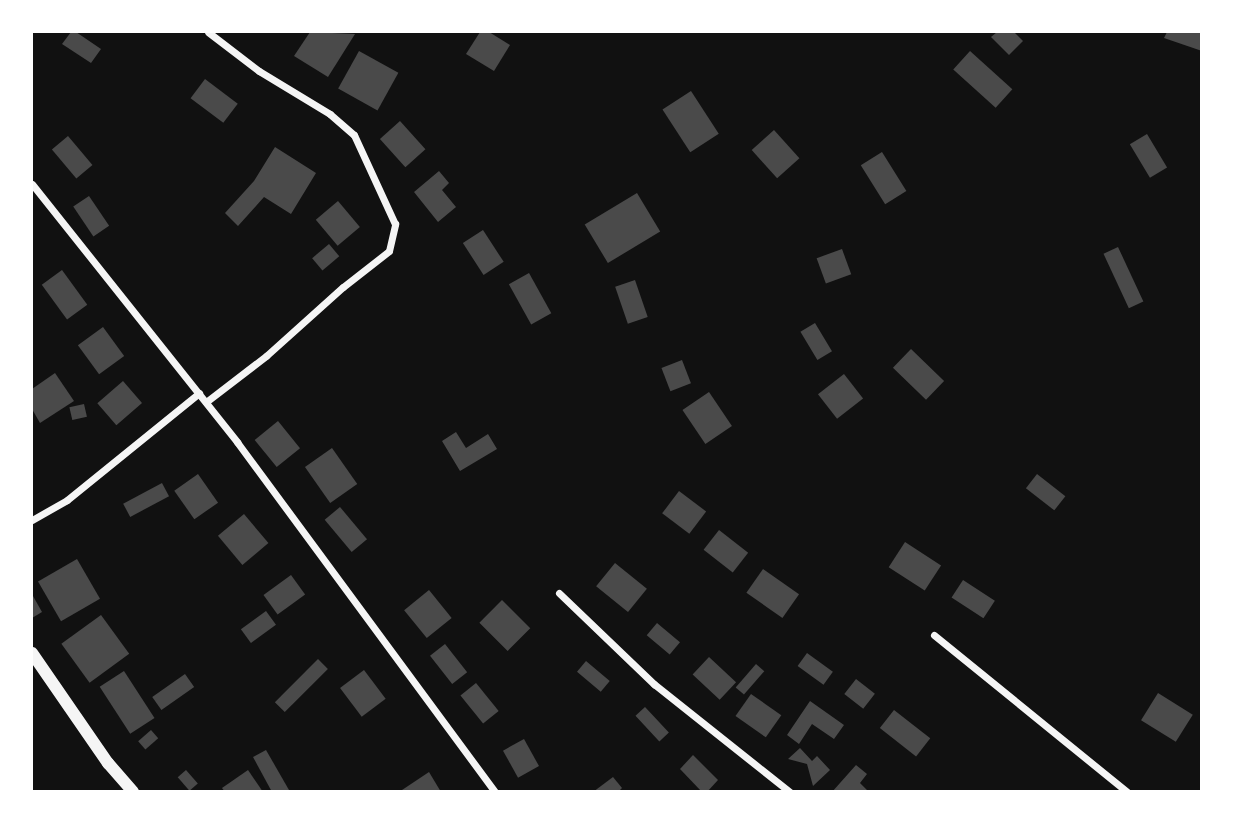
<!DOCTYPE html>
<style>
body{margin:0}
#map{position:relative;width:1233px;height:823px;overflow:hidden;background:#111;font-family:Spectral,serif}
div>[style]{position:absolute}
.building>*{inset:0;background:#4a4a4a;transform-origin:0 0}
.minor>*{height:7px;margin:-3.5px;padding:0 3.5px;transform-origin:3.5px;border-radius:3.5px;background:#f5f5f5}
.tertiary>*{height:12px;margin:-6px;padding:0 6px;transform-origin:6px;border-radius:6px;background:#f5f5f5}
span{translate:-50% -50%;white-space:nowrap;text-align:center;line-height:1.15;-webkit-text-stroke:6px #fff;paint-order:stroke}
.frame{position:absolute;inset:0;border:33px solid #fff;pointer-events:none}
</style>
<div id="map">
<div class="building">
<div style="clip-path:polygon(71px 32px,76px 32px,101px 49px,91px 63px,62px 44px)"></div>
<div style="clip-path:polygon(310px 32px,355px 34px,328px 77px,294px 56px)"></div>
<div style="clip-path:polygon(480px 32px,489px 32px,510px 45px,494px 71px,466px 54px)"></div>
<div style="clip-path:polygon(997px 32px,1014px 32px,1023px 41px,1009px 55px,991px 37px)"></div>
<div style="clip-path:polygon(1167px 32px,1202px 32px,1202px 51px,1164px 38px)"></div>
<div style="left:359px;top:51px;width:45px;height:43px;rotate:29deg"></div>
<div style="left:970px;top:51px;width:57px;height:25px;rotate:42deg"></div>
<div style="left:205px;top:79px;width:41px;height:24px;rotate:37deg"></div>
<div style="left:691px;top:91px;width:51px;height:34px;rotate:57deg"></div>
<div style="left:400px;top:121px;width:38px;height:27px;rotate:48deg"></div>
<div style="left:774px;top:130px;width:38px;height:30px;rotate:48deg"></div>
<div style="left:1147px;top:134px;width:39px;height:20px;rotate:59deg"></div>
<div style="left:68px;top:136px;width:38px;height:21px;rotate:50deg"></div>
<div style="clip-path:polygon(275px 147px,316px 173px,291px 214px,264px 197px,238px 226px,225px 213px,254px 181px)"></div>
<div style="left:882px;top:152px;width:46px;height:25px;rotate:58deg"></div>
<div style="clip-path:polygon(439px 171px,449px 183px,442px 190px,456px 207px,438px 222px,414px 192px)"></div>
<div style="left:637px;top:193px;width:45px;height:61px;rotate:59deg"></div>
<div style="left:89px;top:196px;width:36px;height:19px;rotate:56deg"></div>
<div style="left:338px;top:201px;width:34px;height:29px;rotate:50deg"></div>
<div style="left:483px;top:230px;width:38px;height:24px;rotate:57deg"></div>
<div style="left:329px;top:244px;width:16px;height:22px;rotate:50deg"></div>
<div style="left:1118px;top:247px;width:60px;height:16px;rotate:65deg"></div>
<div style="left:842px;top:249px;width:27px;height:27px;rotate:70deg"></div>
<div style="left:62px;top:270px;width:43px;height:25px;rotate:54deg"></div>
<div style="left:529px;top:273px;width:46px;height:23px;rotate:61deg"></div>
<div style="left:635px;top:280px;width:39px;height:21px;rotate:71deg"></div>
<div style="left:815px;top:323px;width:33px;height:17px;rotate:59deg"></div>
<div style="left:103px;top:327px;width:36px;height:31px;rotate:54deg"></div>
<div style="left:911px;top:349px;width:46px;height:26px;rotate:44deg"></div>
<div style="left:682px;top:360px;width:25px;height:22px;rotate:69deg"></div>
<div style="clip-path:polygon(55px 373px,74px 401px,40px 423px,32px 409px,32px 389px)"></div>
<div style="left:844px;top:374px;width:31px;height:33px;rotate:52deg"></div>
<div style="left:123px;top:381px;width:29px;height:34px;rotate:49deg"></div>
<div style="left:709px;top:392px;width:41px;height:32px;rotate:56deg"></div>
<div style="left:84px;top:404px;width:13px;height:15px;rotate:77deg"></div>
<div style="left:278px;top:421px;width:35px;height:30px;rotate:51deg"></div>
<div style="clip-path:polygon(456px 432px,466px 448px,488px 434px,497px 449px,460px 471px,442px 441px)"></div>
<div style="left:332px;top:448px;width:44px;height:33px;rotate:55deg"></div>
<div style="left:198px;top:474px;width:35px;height:29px;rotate:55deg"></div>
<div style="left:1037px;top:474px;width:36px;height:18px;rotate:38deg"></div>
<div style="left:162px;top:483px;width:15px;height:44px;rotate:62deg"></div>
<div style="left:679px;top:491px;width:34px;height:28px;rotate:37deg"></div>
<div style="left:340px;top:507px;width:42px;height:20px;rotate:50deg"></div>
<div style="left:244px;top:514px;width:38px;height:34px;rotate:50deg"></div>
<div style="left:719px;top:530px;width:37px;height:25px;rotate:38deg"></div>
<div style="left:905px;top:542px;width:43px;height:30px;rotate:33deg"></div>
<div style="left:77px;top:559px;width:46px;height:45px;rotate:60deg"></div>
<div style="left:615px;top:563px;width:41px;height:30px;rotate:39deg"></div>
<div style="left:763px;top:569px;width:44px;height:29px;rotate:35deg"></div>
<div style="left:291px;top:575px;width:24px;height:34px;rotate:54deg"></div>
<div style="left:963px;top:580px;width:38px;height:21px;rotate:33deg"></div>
<div style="left:429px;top:590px;width:36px;height:32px;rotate:51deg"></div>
<div style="clip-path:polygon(33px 596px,42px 612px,32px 618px,32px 597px)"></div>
<div style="left:502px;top:600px;width:40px;height:32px;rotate:45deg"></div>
<div style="left:266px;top:611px;width:17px;height:31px;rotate:54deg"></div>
<div style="left:101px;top:615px;width:48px;height:49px;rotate:54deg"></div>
<div style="left:657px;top:623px;width:30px;height:16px;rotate:40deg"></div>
<div style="left:445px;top:644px;width:36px;height:19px;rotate:52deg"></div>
<div style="left:807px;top:653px;width:32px;height:16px;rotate:36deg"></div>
<div style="left:709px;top:657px;width:37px;height:24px;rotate:43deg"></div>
<div style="left:318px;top:659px;width:14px;height:61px;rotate:45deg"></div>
<div style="left:586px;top:661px;width:31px;height:14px;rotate:40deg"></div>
<div style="left:756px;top:664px;width:11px;height:31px;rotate:41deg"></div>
<div style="left:364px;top:670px;width:36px;height:30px;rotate:53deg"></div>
<div style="left:124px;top:671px;width:56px;height:29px;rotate:57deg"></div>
<div style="left:185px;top:674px;width:16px;height:40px;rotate:55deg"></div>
<div style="left:856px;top:679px;width:24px;height:19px;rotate:38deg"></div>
<div style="left:476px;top:683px;width:36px;height:20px;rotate:51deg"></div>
<div style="left:1158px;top:693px;width:41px;height:32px;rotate:32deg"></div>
<div style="left:751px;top:694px;width:37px;height:27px;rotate:35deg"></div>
<div style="clip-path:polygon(810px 701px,844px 725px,834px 739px,812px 724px,799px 744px,787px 735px)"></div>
<div style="left:645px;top:707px;width:35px;height:13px;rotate:47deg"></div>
<div style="left:894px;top:710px;width:46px;height:23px;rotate:38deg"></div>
<div style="left:151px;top:730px;width:11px;height:17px;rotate:49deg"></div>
<div style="left:524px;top:739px;width:31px;height:24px;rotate:61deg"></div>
<div style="clip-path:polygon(800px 748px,812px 761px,817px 756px,830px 770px,813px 786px,807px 764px,788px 759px)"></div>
<div style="clip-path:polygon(266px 750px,289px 790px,286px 792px,272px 792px,253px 757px)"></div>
<div style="clip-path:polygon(693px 755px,718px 780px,707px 792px,702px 792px,680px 769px)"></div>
<div style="clip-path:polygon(856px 765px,867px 774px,860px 783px,869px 792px,832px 792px)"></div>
<div style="left:186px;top:770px;width:18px;height:11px;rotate:49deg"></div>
<div style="clip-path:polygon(248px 770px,263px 792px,225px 792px,222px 788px)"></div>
<div style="clip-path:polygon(429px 772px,441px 792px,399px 792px)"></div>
<div style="clip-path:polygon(613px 777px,622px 788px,618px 792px,593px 792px)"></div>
</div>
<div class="minor">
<div style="left:32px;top:184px;width:330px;rotate:51.5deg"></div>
<div style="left:237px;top:442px;width:435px;rotate:53.6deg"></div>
<div style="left:206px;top:402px;width:76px;rotate:-37.5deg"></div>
<div style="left:266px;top:356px;width:103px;rotate:-41.9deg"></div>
<div style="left:343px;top:287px;width:58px;rotate:-38deg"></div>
<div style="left:389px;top:251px;width:28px;rotate:-77deg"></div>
<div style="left:395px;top:224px;width:98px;rotate:-114.7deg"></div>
<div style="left:354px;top:135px;width:32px;rotate:-139deg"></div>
<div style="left:330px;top:114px;width:83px;rotate:-148.8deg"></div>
<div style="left:259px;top:71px;width:64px;rotate:-142.6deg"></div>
<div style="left:32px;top:520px;width:40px;rotate:-29.7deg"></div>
<div style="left:67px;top:500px;width:170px;rotate:-39deg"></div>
<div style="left:559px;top:593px;width:132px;rotate:43.8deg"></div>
<div style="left:654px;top:684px;width:174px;rotate:38.5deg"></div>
<div style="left:934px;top:635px;width:249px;rotate:39.1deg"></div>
</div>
<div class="tertiary">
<div style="left:32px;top:653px;width:134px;rotate:55.4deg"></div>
<div style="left:108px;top:763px;width:38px;rotate:49deg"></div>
</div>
<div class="frame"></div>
</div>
